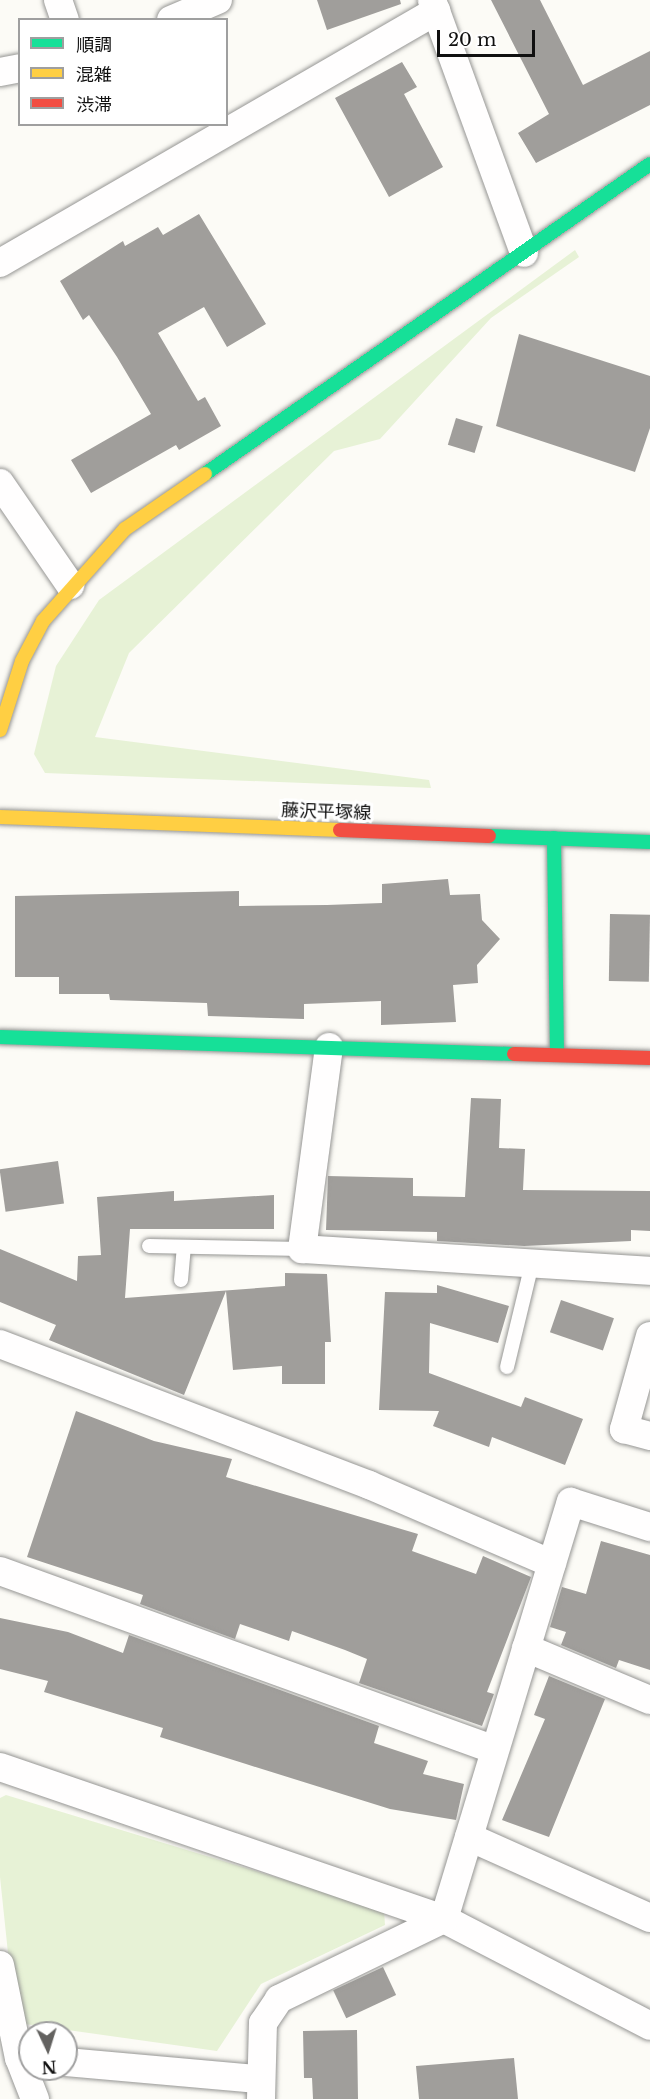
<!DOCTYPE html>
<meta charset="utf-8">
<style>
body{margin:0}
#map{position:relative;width:650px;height:2099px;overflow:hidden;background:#fcfbf6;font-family:"Libre Baskerville","Noto Sans JP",serif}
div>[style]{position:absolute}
.green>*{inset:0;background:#e7f2d6}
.building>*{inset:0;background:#a09e9b;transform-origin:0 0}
.roads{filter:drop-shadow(0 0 2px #969694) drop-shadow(0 0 2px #969694)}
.lane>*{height:14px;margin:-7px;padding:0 7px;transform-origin:7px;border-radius:7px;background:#fffefe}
.street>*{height:28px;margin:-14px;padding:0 14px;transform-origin:14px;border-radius:14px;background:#fffefe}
.fast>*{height:14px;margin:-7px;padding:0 7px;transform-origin:7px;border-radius:7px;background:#16e098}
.slow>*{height:14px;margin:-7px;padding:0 7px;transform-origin:7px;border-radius:7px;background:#ffcf43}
.jam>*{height:14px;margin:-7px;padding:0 7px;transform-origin:7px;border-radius:7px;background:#f24e42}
span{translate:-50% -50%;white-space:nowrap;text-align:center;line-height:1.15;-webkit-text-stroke:6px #fff;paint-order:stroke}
.street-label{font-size:18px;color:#101010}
.legend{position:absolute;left:18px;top:18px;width:210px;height:108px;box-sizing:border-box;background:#fff;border:2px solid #9f9f9f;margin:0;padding:8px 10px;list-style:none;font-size:18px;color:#101010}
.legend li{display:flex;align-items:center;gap:12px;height:30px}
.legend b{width:30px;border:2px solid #9f9f9f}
.north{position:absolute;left:18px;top:2021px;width:60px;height:60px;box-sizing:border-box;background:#fff;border:2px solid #9f9f9f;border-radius:50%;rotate:176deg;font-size:16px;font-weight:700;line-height:24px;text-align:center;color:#101010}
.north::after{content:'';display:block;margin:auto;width:21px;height:27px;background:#636260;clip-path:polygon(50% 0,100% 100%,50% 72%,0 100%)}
.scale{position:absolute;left:437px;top:30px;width:98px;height:27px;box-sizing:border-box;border:3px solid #101010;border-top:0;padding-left:8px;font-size:18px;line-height:21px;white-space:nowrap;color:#101010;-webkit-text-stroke:4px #fff;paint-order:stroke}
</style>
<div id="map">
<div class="green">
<div style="clip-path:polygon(575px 250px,579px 257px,491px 318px,380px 439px,334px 451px,129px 653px,95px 737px,429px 780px,431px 788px,45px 773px,34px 754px,56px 666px,99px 600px)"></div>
<div style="clip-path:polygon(6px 1795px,384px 1910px,385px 1925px,261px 1984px,217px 2051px,25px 2024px,14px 2010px,0 1877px,0 1798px)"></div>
</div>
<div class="building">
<div style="clip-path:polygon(317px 0,400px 0,401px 4px,327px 30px)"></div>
<div style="clip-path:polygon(491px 0,540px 0,583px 85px,650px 51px,650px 105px,536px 163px,518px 133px,549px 114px)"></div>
<div style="clip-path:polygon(402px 62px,417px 87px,404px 94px,443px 167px,389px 197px,335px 98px)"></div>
<div style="clip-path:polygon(199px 214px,266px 324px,227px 347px,204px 307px,158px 333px,198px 401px,205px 397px,221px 426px,179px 450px,176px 445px,91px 493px,71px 460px,151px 414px,117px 357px,89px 315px,83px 320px,60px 281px,123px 241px,125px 246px,158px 227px,163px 235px)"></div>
<div style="clip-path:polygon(519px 334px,650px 376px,650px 428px,635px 472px,496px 426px)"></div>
<div style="left:456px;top:418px;width:28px;height:28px;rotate:17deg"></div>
<div style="clip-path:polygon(448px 879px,450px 895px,480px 894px,482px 920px,500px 939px,477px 965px,478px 983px,453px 985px,456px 1022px,381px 1025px,381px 1001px,304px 1004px,304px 1019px,208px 1016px,207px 1003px,110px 1000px,109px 994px,59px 994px,59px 977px,15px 977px,15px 896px,239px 891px,239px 906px,327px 905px,382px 903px,382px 884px)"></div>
<div style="left:610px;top:914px;width:40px;height:67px;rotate:1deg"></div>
<div style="clip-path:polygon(471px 1098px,501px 1099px,499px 1148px,525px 1149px,523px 1190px,650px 1191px,650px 1231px,631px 1230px,631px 1241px,524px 1246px,437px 1241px,437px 1232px,326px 1230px,328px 1176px,413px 1178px,413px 1196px,465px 1197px)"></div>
<div style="left:58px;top:1161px;width:43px;height:59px;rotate:82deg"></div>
<div style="clip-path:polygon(174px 1191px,174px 1201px,274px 1195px,274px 1229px,130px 1229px,125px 1298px,285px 1286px,285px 1273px,327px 1274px,331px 1342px,325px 1342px,325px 1384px,282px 1384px,282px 1366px,233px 1370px,226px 1291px,184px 1395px,49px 1340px,56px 1325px,0 1302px,0 1249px,77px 1281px,78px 1256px,101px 1255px,97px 1197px)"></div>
<div style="clip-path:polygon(437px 1285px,509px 1306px,498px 1343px,430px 1323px,429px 1373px,521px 1407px,525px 1397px,583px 1419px,565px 1465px,492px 1437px,489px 1447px,433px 1426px,439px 1411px,379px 1410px,385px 1292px,437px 1293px)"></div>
<div style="left:561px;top:1300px;width:56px;height:34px;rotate:19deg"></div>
<div style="clip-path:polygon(76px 1411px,154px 1441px,232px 1459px,226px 1477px,418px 1534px,412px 1551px,476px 1574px,483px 1556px,531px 1577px,487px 1692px,494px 1694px,482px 1726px,359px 1683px,367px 1659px,345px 1650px,292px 1631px,289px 1641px,240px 1624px,235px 1639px,140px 1604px,143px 1595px,27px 1557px)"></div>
<div style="clip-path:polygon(601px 1541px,650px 1555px,650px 1670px,619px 1660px,616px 1668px,561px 1645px,566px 1632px,550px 1627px,562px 1587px,586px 1594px)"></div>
<div style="clip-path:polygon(0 1618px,68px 1632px,123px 1653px,129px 1635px,379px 1726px,374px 1743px,428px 1761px,423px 1774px,464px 1784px,456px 1820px,390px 1809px,246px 1764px,160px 1737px,163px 1728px,44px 1692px,48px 1681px,0 1669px)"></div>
<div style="clip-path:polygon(549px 1676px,605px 1699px,549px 1837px,502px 1820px,545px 1719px,534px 1715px)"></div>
<div style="left:383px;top:1967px;width:31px;height:55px;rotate:65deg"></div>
<div style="clip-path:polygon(357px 2030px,358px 2099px,313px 2099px,312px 2078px,304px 2078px,303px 2031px)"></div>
<div style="clip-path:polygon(514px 2058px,518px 2099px,419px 2099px,416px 2066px)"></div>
</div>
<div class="roads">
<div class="lane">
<div style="left:149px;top:1246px;width:153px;rotate:1.1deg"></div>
<div style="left:181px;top:1280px;width:33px;rotate:-85deg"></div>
<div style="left:507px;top:1367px;width:106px;rotate:-76.4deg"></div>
</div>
<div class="street">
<div style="left:58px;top:0;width:21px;rotate:71deg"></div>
<div style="left:432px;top:0;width:269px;rotate:70deg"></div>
<div style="left:171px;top:20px;width:51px;rotate:-23.1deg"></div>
<div style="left:0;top:72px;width:20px;rotate:-11deg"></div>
<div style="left:0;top:263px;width:504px;rotate:-30.03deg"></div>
<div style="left:0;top:483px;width:124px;rotate:55.5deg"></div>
<div style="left:329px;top:1047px;width:204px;rotate:97.6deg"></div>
<div style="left:302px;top:1249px;width:349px;rotate:3.6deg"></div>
<div style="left:650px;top:1336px;width:97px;rotate:105.6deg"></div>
<div style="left:624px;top:1429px;width:27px;rotate:15deg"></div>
<div style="left:0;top:1344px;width:395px;rotate:20.9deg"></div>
<div style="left:369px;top:1485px;width:199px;rotate:23.3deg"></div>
<div style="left:0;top:1571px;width:526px;rotate:19.88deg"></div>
<div style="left:526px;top:1648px;width:134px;rotate:22.8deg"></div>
<div style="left:0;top:1767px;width:469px;rotate:18.9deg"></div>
<div style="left:444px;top:1919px;width:232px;rotate:27.4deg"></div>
<div style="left:469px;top:1837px;width:198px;rotate:24.1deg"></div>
<div style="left:0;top:1965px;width:95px;rotate:78.5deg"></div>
<div style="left:19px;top:2058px;width:44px;rotate:68.7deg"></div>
<div style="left:66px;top:2062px;width:193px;rotate:5.1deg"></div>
<div style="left:261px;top:2099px;width:76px;rotate:-88.5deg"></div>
<div style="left:263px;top:2023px;width:29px;rotate:-56deg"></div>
<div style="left:279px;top:1999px;width:183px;rotate:-25.9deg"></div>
<div style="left:444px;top:1919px;width:436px;rotate:-73.1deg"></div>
<div style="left:571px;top:1502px;width:83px;rotate:17.6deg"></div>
</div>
<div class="fast">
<div style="left:205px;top:474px;width:542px;rotate:-34.86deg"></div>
<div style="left:489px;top:836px;width:161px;rotate:2.1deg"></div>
<div style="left:554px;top:838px;width:214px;rotate:89.2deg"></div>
<div style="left:0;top:1037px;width:514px;rotate:1.89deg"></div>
</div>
<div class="slow">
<div style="left:0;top:730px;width:72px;rotate:-72.3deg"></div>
<div style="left:22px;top:661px;width:45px;rotate:-62.3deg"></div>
<div style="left:43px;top:621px;width:123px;rotate:-48.3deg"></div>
<div style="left:125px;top:529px;width:97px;rotate:-34.5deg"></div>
<div style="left:0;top:817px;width:340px;rotate:2.2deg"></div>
</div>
<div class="jam">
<div style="left:340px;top:830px;width:149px;rotate:2.3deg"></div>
<div style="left:514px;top:1054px;width:136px;rotate:1.7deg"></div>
</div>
</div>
<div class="street-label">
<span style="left:326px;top:812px;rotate:2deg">藤沢平塚線</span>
</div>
<ul class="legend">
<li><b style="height:8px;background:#16e098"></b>順調</li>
<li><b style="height:8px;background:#ffcf43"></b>混雑</li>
<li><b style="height:8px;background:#f24e42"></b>渋滞</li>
</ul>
<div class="north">N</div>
<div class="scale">20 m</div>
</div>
